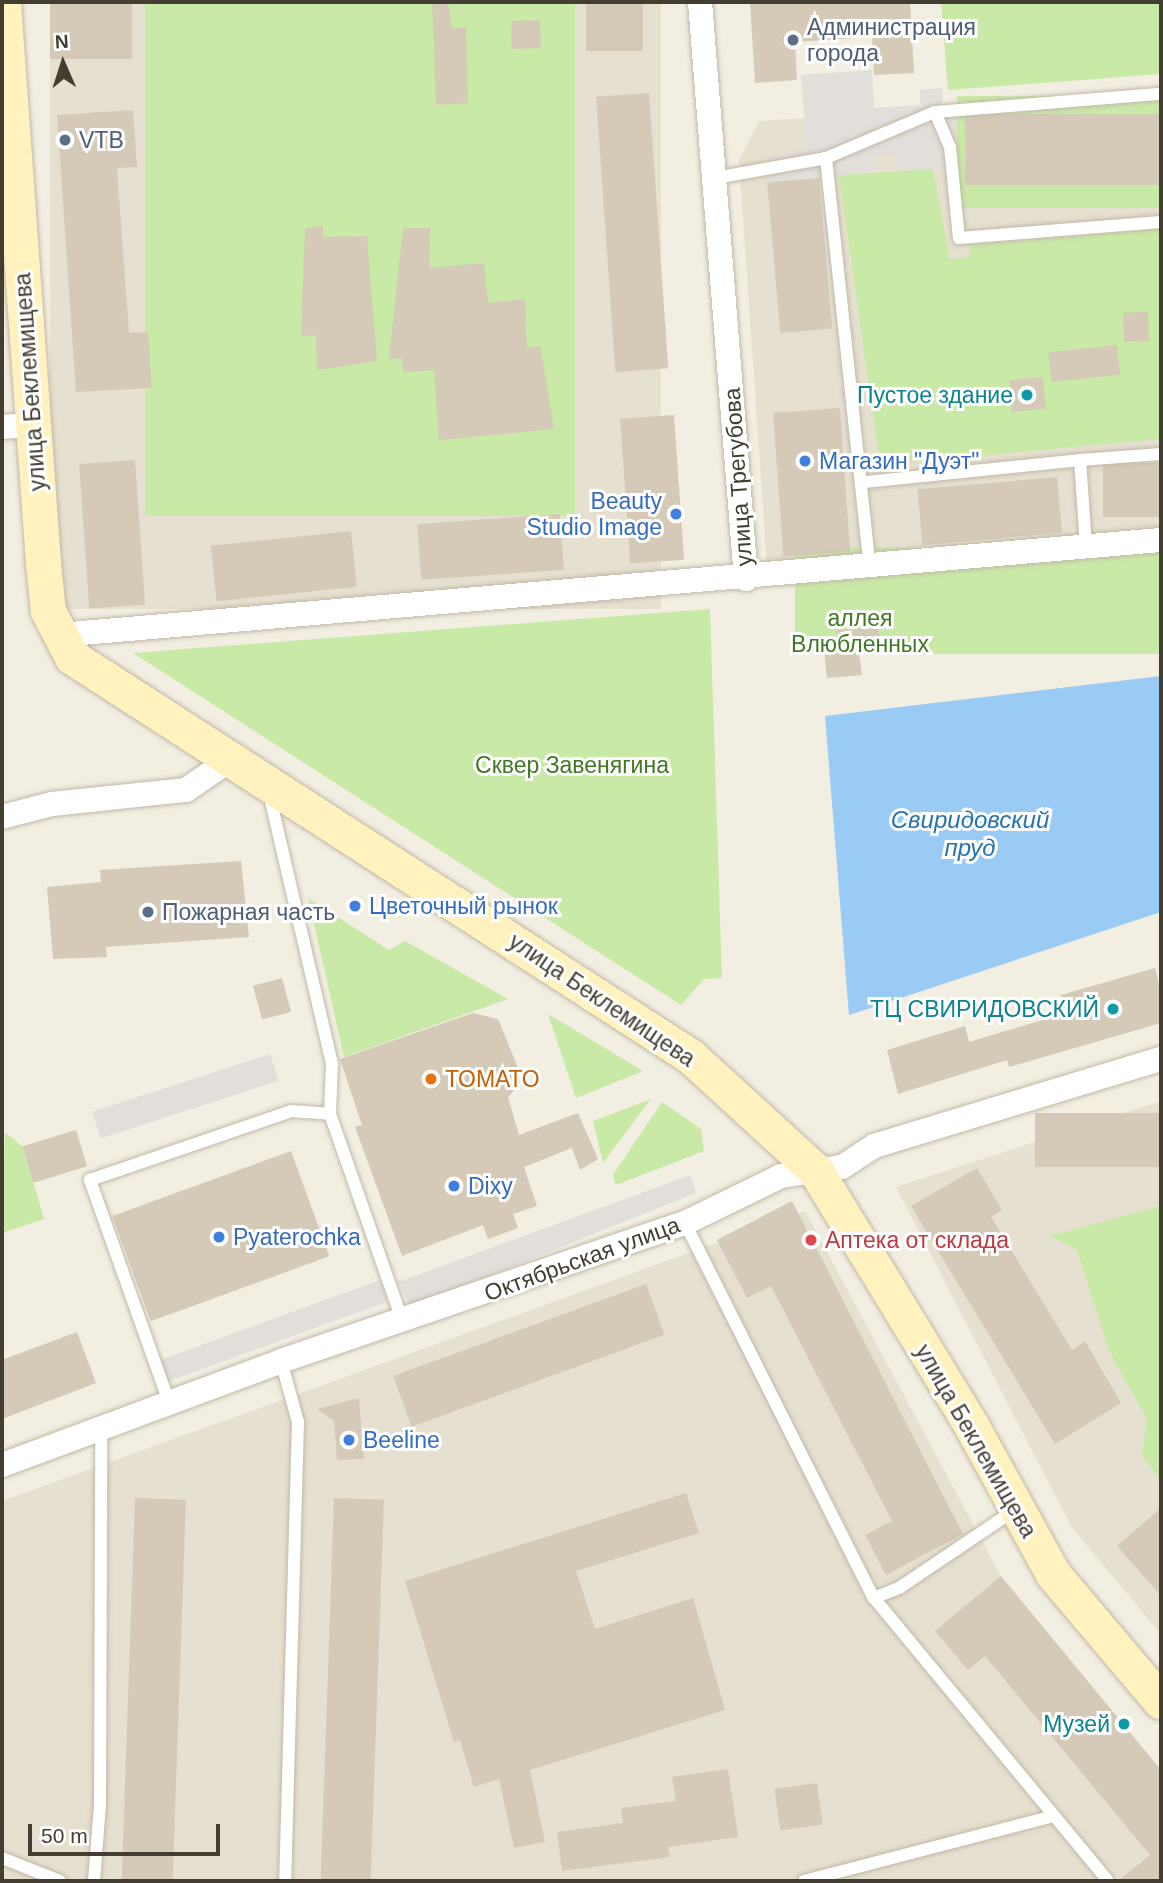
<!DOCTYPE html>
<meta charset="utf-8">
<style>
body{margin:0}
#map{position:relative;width:1163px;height:1883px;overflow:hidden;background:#f2eee2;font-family:Arial,sans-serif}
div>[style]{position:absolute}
.residential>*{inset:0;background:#e6e0d0;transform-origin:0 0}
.green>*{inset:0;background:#c9e9a7;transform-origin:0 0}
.parking>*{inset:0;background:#e2dfdb;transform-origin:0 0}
.water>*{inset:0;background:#99cbf4}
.building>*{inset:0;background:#d4cab7;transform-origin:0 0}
.roads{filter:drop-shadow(0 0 2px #c1b9a7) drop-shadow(0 0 2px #c1b9a7)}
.service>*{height:12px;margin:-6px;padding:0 6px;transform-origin:6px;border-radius:6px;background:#fff}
.minor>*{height:24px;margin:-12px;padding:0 12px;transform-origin:12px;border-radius:12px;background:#fff}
.secondary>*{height:35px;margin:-17.5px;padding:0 17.5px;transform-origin:17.5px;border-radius:17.5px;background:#fff2bf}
.dots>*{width:19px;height:19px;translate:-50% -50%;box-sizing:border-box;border:4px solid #fff;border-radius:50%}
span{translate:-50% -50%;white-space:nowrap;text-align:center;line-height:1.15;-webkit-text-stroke:6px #fff;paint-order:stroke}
.service-label{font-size:23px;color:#4e5e75}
.left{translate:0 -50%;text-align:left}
.street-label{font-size:23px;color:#443e32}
.culture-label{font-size:23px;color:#0d838f}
.right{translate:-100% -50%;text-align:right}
.shop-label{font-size:23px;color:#366cbe}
.park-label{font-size:23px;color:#407823}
.food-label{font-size:23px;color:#c56008}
.health-label{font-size:23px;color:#be3a42}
.water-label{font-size:24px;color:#2773b4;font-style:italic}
.frame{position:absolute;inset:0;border:4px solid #443e32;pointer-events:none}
.north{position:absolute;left:28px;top:28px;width:70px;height:70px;-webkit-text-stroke:5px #fff;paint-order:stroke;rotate:357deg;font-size:19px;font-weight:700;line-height:28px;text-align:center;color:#443e32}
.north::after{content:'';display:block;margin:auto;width:24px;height:32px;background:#443e32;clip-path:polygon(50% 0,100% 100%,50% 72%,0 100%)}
.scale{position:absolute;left:28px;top:1824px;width:192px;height:32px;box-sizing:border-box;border:4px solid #443e32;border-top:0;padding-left:9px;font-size:21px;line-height:24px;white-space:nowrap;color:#443e32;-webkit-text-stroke:5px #fff;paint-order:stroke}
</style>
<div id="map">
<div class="residential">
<div style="left:50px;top:2px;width:611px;height:607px"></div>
<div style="clip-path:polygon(1161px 97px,1161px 532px,767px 566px,739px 160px,759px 121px)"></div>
<div style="clip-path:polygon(1161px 1101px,1161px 1634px,1072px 1528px,896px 1187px)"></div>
<div style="clip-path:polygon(805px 1211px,1016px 1604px,1161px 1773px,1161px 1881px,2px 1881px,2px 1501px)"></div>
</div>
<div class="green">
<div style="left:145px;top:2px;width:430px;height:514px"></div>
<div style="clip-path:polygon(941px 2px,1161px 2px,1161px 74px,948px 90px)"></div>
<div style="left:1161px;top:96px;width:112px;height:204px;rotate:90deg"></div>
<div style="clip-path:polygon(933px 169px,950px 259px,969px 257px,970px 245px,1161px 229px,1161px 439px,889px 464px,878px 450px,839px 175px)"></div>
<div style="left:1161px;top:548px;width:106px;height:366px;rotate:90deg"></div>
<div style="clip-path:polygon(710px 609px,722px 978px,704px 979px,681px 1005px,133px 653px)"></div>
<div style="clip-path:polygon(308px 898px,389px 950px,405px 941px,508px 999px,344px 1057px)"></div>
<div style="clip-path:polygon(548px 1014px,643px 1071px,576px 1098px)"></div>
<div style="clip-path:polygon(651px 1099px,603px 1163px,593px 1121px)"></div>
<div style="clip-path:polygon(662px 1102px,701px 1129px,704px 1151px,616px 1185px,613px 1175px)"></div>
<div style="clip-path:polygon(5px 1132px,23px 1147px,44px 1219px,2px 1233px)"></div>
<div style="clip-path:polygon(1161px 1206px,1161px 1482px,1142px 1454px,1147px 1419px,1109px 1351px,1077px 1250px,1050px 1236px)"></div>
</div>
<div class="parking">
<div style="clip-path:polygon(872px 70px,874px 108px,920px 105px,920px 90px,942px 88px,943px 104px,954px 103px,958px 167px,897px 170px,897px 155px,872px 156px,872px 172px,767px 182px,766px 157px,806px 151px,801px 75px)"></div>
<div style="left:270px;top:1054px;width:28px;height:187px;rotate:72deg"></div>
<div style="clip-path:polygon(691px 1175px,696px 1193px,411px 1307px,398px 1282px)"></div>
<div style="left:380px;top:1280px;width:23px;height:236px;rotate:70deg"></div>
</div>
<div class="water">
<div style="clip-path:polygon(1161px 676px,1161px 912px,849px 1015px,825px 716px)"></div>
</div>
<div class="building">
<div style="left:50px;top:2px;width:82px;height:57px"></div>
<div style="clip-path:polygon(432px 2px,448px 2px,452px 28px,466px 27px,468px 103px,436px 105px)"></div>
<div style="left:586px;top:2px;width:57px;height:49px"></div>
<div style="clip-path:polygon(750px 2px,910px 2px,914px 73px,874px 75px,872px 37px,795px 42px,797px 80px,755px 83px)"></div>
<div style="left:540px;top:20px;width:28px;height:29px;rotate:88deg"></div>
<div style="left:649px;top:93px;width:276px;height:53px;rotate:86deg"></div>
<div style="clip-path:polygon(133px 110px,137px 167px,117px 168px,129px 333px,148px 332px,152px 388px,76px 392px,57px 115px)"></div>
<div style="left:1161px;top:114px;width:71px;height:196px;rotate:90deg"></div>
<div style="left:819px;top:178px;width:151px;height:52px;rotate:85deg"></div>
<div style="clip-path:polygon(323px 226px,323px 237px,367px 236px,377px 361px,317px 370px,316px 335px,301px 336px,305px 228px)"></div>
<div style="clip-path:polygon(403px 228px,430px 228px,429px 268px,484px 263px,488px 303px,525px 299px,527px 348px,540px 346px,554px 429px,439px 440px,434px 370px,403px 372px,402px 358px,389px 359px)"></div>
<div style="left:1148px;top:312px;width:29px;height:25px;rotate:88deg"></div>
<div style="left:1117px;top:345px;width:30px;height:69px;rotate:84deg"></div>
<div style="left:1043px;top:377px;width:32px;height:34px;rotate:85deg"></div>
<div style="left:840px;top:408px;width:144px;height:67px;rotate:86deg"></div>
<div style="left:674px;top:415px;width:145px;height:54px;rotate:86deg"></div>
<div style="left:135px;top:460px;width:145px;height:56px;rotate:86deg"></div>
<div style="left:1161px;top:463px;width:54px;height:58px;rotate:90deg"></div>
<div style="left:1057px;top:477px;width:56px;height:140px;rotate:85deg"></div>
<div style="left:560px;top:514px;width:56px;height:143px;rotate:86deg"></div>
<div style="left:351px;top:531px;width:56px;height:141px;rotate:84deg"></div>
<div style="clip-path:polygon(878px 626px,881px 651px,859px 654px,862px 675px,827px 678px,824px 650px,838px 649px,836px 630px)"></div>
<div style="clip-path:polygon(241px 861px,249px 937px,106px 947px,107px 957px,53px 959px,47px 887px,101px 882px,100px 870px)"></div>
<div style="clip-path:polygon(1155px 968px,1161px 993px,1161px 1023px,1009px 1067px,1007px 1060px,898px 1094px,887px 1050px,965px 1026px,969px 1042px,1066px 1013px,1061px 995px)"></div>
<div style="left:282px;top:978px;width:35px;height:30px;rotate:75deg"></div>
<div style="clip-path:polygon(473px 1013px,498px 1019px,523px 1080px,508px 1097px,519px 1135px,578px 1113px,598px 1159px,580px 1170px,572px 1148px,524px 1167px,537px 1206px,513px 1214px,518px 1228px,488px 1239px,483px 1225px,402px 1256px,355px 1127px,362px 1125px,340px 1059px)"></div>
<div style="left:1161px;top:1113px;width:54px;height:126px;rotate:90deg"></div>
<div style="left:76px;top:1130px;width:38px;height:56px;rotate:73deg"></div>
<div style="left:291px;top:1151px;width:112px;height:190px;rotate:70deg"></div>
<div style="clip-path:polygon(977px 1168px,1002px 1210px,991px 1217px,1072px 1350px,1085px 1341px,1121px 1403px,1055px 1444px,911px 1206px)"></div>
<div style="clip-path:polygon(792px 1201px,963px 1534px,886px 1575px,865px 1535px,892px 1521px,771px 1286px,747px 1298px,717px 1240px)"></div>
<div style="left:646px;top:1284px;width:54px;height:269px;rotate:70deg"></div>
<div style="clip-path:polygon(77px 1332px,96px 1383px,2px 1419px,2px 1360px)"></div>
<div style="clip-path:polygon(359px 1398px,364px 1459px,337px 1460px,334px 1421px,317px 1409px)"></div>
<div style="clip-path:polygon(686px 1493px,699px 1533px,576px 1571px,595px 1629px,693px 1598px,725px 1710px,530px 1770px,545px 1842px,514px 1848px,499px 1779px,474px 1787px,460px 1740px,454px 1742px,405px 1581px)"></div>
<div style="left:135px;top:1498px;width:51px;height:383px;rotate:2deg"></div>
<div style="left:334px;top:1498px;width:50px;height:383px;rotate:2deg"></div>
<div style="clip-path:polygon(1161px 1508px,1161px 1596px,1117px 1546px)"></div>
<div style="clip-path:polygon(1001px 1576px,1161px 1770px,1161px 1881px,1118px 1881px,1150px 1855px,985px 1656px,968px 1670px,935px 1631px)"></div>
<div style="clip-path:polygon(728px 1769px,738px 1837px,668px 1847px,670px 1857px,562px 1871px,557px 1832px,623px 1823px,621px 1808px,676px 1801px,672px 1777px)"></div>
<div style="left:817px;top:1783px;width:42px;height:43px;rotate:82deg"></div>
</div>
<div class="roads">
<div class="service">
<div style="left:935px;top:112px;width:38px;rotate:67deg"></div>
<div style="left:950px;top:147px;width:91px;rotate:84.4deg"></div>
<div style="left:959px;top:238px;width:203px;rotate:-4.5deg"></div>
<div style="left:826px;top:158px;width:411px;rotate:83.9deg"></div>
<div style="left:715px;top:178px;width:113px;rotate:-10.2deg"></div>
<div style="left:826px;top:158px;width:118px;rotate:-22.9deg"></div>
<div style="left:935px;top:112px;width:227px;rotate:-4.6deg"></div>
<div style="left:865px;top:482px;width:216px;rotate:-5.8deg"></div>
<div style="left:1086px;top:547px;width:87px;rotate:-93.9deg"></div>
<div style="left:1080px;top:460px;width:81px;rotate:-4.2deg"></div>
<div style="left:269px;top:793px;width:278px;rotate:76.9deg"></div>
<div style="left:332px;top:1064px;width:50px;rotate:92.3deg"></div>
<div style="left:330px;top:1114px;width:220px;rotate:70.7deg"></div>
<div style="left:685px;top:1223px;width:420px;rotate:63.3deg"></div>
<div style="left:874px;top:1598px;width:27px;rotate:-22deg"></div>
<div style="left:899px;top:1588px;width:141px;rotate:-34deg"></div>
<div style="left:281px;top:1361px;width:63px;rotate:74.4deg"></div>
<div style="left:298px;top:1422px;width:459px;rotate:91.6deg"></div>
<div style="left:169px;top:1402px;width:236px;rotate:-109.6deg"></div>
<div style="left:90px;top:1180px;width:213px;rotate:-18.9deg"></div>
<div style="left:291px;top:1111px;width:39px;rotate:4deg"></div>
<div style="left:874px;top:1598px;width:367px;rotate:50.4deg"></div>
<div style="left:2px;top:1858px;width:62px;rotate:21.6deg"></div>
<div style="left:94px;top:1881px;width:77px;rotate:-85.5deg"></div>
<div style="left:100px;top:1804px;width:377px;rotate:-89.8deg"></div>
<div style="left:804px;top:1881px;width:258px;rotate:-14.6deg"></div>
</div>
<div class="minor">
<div style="left:700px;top:2px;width:579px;rotate:85.44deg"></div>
<div style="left:2px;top:427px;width:31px;rotate:-4deg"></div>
<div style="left:59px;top:635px;width:1106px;rotate:-4.93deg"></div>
<div style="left:2px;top:817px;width:52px;rotate:-14.6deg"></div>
<div style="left:52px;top:804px;width:135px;rotate:-6deg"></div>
<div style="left:186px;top:790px;width:55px;rotate:-34.6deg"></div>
<div style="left:2px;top:1465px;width:298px;rotate:-20.4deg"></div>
<div style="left:281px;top:1361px;width:427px;rotate:-18.9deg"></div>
<div style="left:685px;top:1223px;width:107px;rotate:-26.1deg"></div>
<div style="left:781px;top:1176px;width:62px;rotate:-8.4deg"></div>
<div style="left:842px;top:1167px;width:38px;rotate:-33deg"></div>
<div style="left:874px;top:1146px;width:300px;rotate:-16.9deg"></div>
</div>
<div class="secondary">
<div style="left:3px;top:2px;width:562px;rotate:85.92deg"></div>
<div style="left:43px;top:563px;width:48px;rotate:84.1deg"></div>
<div style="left:48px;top:611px;width:52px;rotate:62.4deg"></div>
<div style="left:72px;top:657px;width:736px;rotate:32.85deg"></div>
<div style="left:690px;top:1056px;width:171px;rotate:42.4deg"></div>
<div style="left:816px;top:1171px;width:300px;rotate:58.6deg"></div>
<div style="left:972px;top:1427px;width:168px;rotate:61.1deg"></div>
<div style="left:1053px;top:1574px;width:167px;rotate:49.8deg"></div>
</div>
</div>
<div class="dots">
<div style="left:793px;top:40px;background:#5c6f8a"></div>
<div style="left:65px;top:140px;background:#5c6f8a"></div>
<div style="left:1027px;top:395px;background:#0f9aa8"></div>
<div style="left:805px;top:461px;background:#3f7fe0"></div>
<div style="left:676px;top:514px;background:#3f7fe0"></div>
<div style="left:355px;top:906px;background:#3f7fe0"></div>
<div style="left:148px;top:912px;background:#5c6f8a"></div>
<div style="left:1113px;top:1009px;background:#0f9aa8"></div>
<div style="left:431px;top:1079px;background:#e8710a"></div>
<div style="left:454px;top:1186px;background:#3f7fe0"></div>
<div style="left:219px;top:1237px;background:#3f7fe0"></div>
<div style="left:811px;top:1240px;background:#e0444e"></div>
<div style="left:349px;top:1440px;background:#3f7fe0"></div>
<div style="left:1124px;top:1724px;background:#0f9aa8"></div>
</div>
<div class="service-label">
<span class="left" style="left:807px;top:40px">Администрация<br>города</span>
<span class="left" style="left:79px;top:140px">VTB</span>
<span class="left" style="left:162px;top:912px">Пожарная часть</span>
</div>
<div class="street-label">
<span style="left:30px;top:382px;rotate:-94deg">улица Беклемищева</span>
<span style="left:738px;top:477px;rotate:-94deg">улица Трегубова</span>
<span style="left:602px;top:1000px;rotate:34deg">улица Беклемищева</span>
<span style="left:582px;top:1259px;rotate:-20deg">Октябрьская улица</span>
<span style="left:976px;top:1441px;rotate:60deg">улица Беклемищева</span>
</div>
<div class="culture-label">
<span class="right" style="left:1013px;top:395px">Пустое здание</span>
<span class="right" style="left:1099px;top:1009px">ТЦ СВИРИДОВСКИЙ</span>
<span class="right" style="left:1110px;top:1724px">Музей</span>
</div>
<div class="shop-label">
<span class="left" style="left:819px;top:461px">Магазин "Дуэт"</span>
<span class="right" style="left:662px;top:514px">Beauty<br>Studio Image</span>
<span class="left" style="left:369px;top:906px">Цветочный рынок</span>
<span class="left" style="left:468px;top:1186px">Dixy</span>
<span class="left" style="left:233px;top:1237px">Pyaterochka</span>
<span class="left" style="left:363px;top:1440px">Beeline</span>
</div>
<div class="park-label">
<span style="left:860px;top:631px">аллея<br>Влюбленных</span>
<span style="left:572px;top:765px">Сквер Завенягина</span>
</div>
<div class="food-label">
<span class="left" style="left:445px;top:1079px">ТОМАТО</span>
</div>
<div class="health-label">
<span class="left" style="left:825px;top:1240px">Аптека от склада</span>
</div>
<div class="water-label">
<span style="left:970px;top:834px">Свиридовский<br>пруд</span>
</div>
<div class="frame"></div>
<div class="north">N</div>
<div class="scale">50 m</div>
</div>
